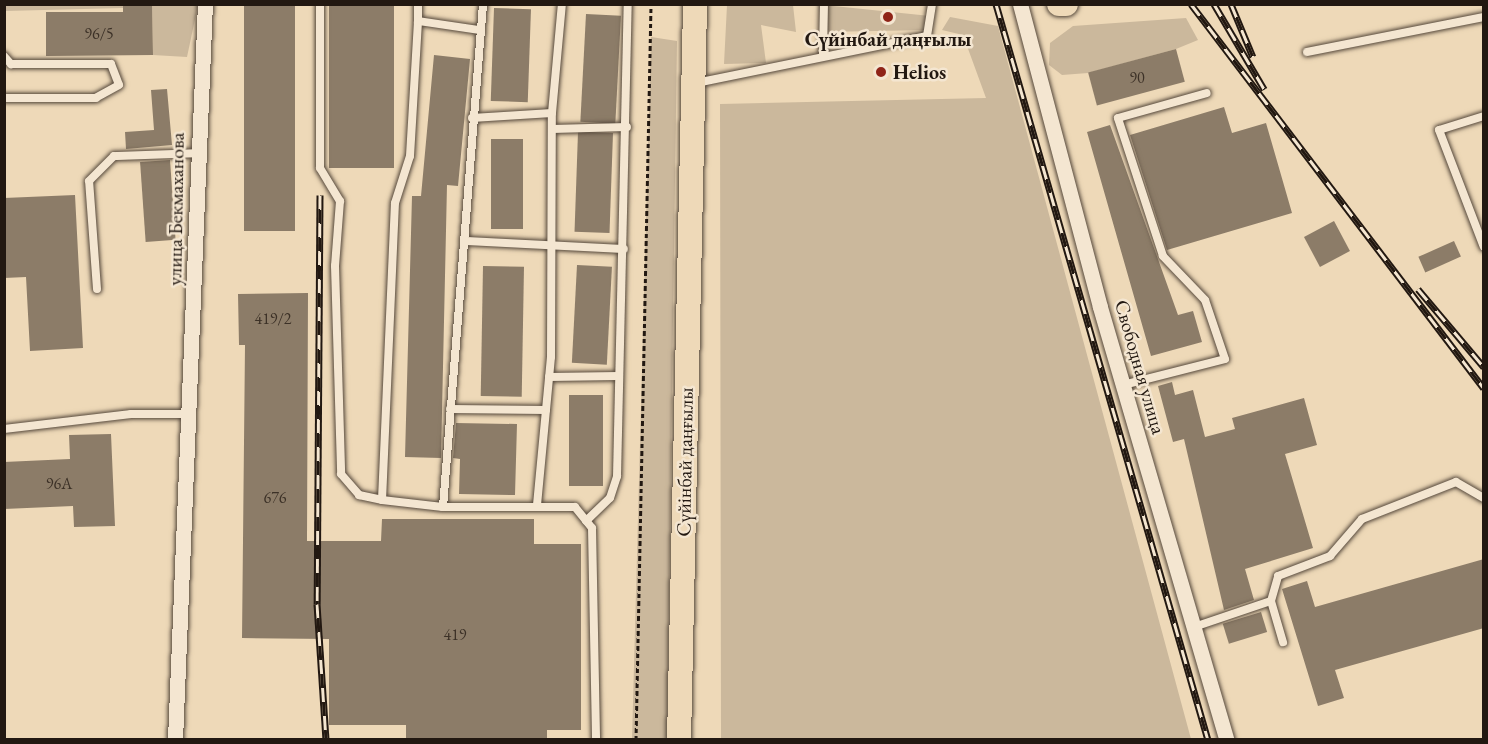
<!DOCTYPE html>
<meta charset="utf-8">
<style>
body{margin:0}
#map{position:relative;width:1488px;height:744px;overflow:hidden;background:#eed9b8;font-family:"EB Garamond",serif}
div>[style]{position:absolute}
.green>*{inset:0;background:#cbb89c}
.building>*{inset:0;background:#8c7c68;transform-origin:0 0}
.path>*{height:3px;margin-top:-1.5px;transform-origin:0;background:repeating-linear-gradient(90deg,#221811 0 4.5px,transparent 0 7.5px)}
.roads{filter:drop-shadow(0 0 2px #55483b) drop-shadow(0 0 2px #55483b)}
.lane>*{height:8px;margin:-4px;padding:0 4px;transform-origin:4px;border-radius:4px;background:#f4e6d1}
.street>*{height:15px;margin:-7.5px;padding:0 7.5px;transform-origin:7.5px;border-radius:7.5px;background:#f4e6d1}
.primary>*{height:24px;margin:-12px;padding:0 12px;transform-origin:12px;border-radius:12px;background:#eed9b8}
.rail>*{height:7px;margin-top:-3.5px;transform-origin:0;background:repeating-linear-gradient(90deg,#f4e6d1 0 14px,#221811 0 28px);box-sizing:border-box;border-block:2px solid #221811}
.dots>*{width:16px;height:16px;translate:-50% -50%;box-sizing:border-box;border:3px solid #f4e6d1;border-radius:50%}
span{translate:-50% -50%;white-space:nowrap;text-align:center;line-height:1.15;-webkit-text-stroke:5px #f4e6d1;paint-order:stroke}
.number-label{font-size:16px;color:#3c3127}
.number-label span{-webkit-text-stroke-width:0}
.poi-label{font-size:20px;color:#221811;font-weight:700}
.left{translate:0 -50%;text-align:left}
.street-label{font-size:20px;color:#221811}
.frame{position:absolute;inset:0;border:6px solid #221811;pointer-events:none}
</style>
<div id="map">
<div class="green">
<div style="clip-path:polygon(123px 5px,123px 8px,5px 11px,5px 5px)"></div>
<div style="clip-path:polygon(152px 5px,198px 5px,187px 57px,153px 55px)"></div>
<div style="clip-path:polygon(727px 5px,793px 5px,796px 32px,761px 25px,766px 63px,724px 64px)"></div>
<div style="clip-path:polygon(824px 5px,930px 16px,928px 30px,823px 32px)"></div>
<div style="clip-path:polygon(950px 17px,998px 26px,1191px 739px,721px 739px,720px 104px,986px 98px,963px 35px,942px 30px)"></div>
<div style="clip-path:polygon(1186px 18px,1198px 40px,1176px 49px,1088px 73px,1062px 75px,1049px 65px,1050px 43px,1073px 26px)"></div>
<div style="clip-path:polygon(651px 37px,677px 41px,667px 739px,632px 740px)"></div>
</div>
<div class="building">
<div style="clip-path:polygon(123px 4px,152px 4px,153px 55px,46px 56px,46px 12px,123px 12px)"></div>
<div style="left:244px;top:4px;width:51px;height:227px"></div>
<div style="left:329px;top:4px;width:65px;height:164px"></div>
<div style="left:494px;top:8px;width:37px;height:93px;rotate:2deg"></div>
<div style="left:586px;top:14px;width:35px;height:108px;rotate:3deg"></div>
<div style="left:1176px;top:49px;width:34px;height:91px;rotate:75deg"></div>
<div style="clip-path:polygon(434px 55px,470px 59px,458px 186px,447px 185px,441px 458px,405px 457px,412px 196px,421px 196px)"></div>
<div style="clip-path:polygon(167px 89px,172px 145px,126px 149px,125px 132px,154px 130px,151px 90px)"></div>
<div style="clip-path:polygon(1224px 107px,1232px 133px,1266px 123px,1292px 213px,1167px 250px,1130px 135px)"></div>
<div style="clip-path:polygon(1110px 125px,1178px 315px,1193px 311px,1202px 342px,1151px 356px,1087px 132px)"></div>
<div style="left:613px;top:133px;width:100px;height:35px;rotate:92deg"></div>
<div style="left:491px;top:139px;width:32px;height:90px"></div>
<div style="left:170px;top:160px;width:80px;height:30px;rotate:86deg"></div>
<div style="clip-path:polygon(75px 195px,83px 348px,30px 351px,26px 277px,4px 278px,4px 198px)"></div>
<div style="left:1334px;top:221px;width:34px;height:34px;rotate:62deg"></div>
<div style="left:1454px;top:241px;width:17px;height:39px;rotate:66deg"></div>
<div style="left:577px;top:265px;width:35px;height:98px;rotate:3deg"></div>
<div style="left:483px;top:266px;width:41px;height:130px;rotate:1deg"></div>
<div style="clip-path:polygon(308px 293px,307px 541px,381px 541px,382px 519px,534px 519px,534px 544px,581px 544px,581px 730px,547px 730px,547px 740px,406px 740px,406px 725px,329px 725px,329px 639px,242px 638px,245px 345px,239px 345px,238px 294px)"></div>
<div style="clip-path:polygon(1172px 382px,1175px 395px,1193px 390px,1205px 437px,1235px 429px,1232px 418px,1304px 398px,1317px 445px,1285px 454px,1313px 548px,1245px 569px,1254px 600px,1224px 610px,1184px 439px,1173px 442px,1158px 386px)"></div>
<div style="left:569px;top:395px;width:34px;height:91px"></div>
<div style="clip-path:polygon(456px 423px,517px 424px,515px 495px,459px 494px,460px 459px,453px 458px)"></div>
<div style="clip-path:polygon(111px 434px,115px 526px,74px 527px,73px 506px,4px 509px,4px 462px,70px 459px,69px 435px)"></div>
<div style="clip-path:polygon(1484px 559px,1484px 628px,1335px 670px,1344px 698px,1318px 706px,1282px 589px,1307px 581px,1315px 607px)"></div>
<div style="left:1261px;top:612px;width:21px;height:40px;rotate:73deg"></div>
</div>
<div class="path">
<div style="left:636px;top:740px;width:736px;rotate:-88.83deg"></div>
</div>
<div class="roads">
<div class="lane">
<div style="left:320px;top:4px;width:164px;rotate:90deg"></div>
<div style="left:320px;top:168px;width:39px;rotate:59deg"></div>
<div style="left:340px;top:201px;width:65px;rotate:94.4deg"></div>
<div style="left:335px;top:266px;width:208px;rotate:88.3deg"></div>
<div style="left:341px;top:474px;width:28px;rotate:49deg"></div>
<div style="left:359px;top:495px;width:24px;rotate:12deg"></div>
<div style="left:382px;top:500px;width:61px;rotate:6.5deg"></div>
<div style="left:443px;top:507px;width:132px"></div>
<div style="left:575px;top:507px;width:27px;rotate:51deg"></div>
<div style="left:592px;top:528px;width:212px;rotate:88.9deg"></div>
<div style="left:418px;top:4px;width:17px;rotate:90deg"></div>
<div style="left:1307px;top:52px;width:180px;rotate:-11.2deg"></div>
<div style="left:823px;top:55px;width:51px;rotate:-88.9deg"></div>
<div style="left:4px;top:56px;width:11px;rotate:49deg"></div>
<div style="left:11px;top:64px;width:100px"></div>
<div style="left:111px;top:64px;width:22px;rotate:69deg"></div>
<div style="left:119px;top:85px;width:26px;rotate:151deg"></div>
<div style="left:96px;top:98px;width:92px;rotate:180deg"></div>
<div style="left:696px;top:83px;width:236px;rotate:-11.5deg"></div>
<div style="left:927px;top:36px;width:32px;rotate:-81deg"></div>
<div style="left:1484px;top:116px;width:47px;rotate:162.7deg"></div>
<div style="left:1439px;top:130px;width:125px;rotate:69deg"></div>
<div style="left:472px;top:118px;width:80px;rotate:-3.6deg"></div>
<div style="left:552px;top:129px;width:75px;rotate:-1.5deg"></div>
<div style="left:466px;top:241px;width:158px;rotate:2.9deg"></div>
<div style="left:97px;top:289px;width:108px;rotate:-94.2deg"></div>
<div style="left:89px;top:181px;width:35px;rotate:-45deg"></div>
<div style="left:114px;top:156px;width:84px;rotate:-2deg"></div>
<div style="left:549px;top:377px;width:69px;rotate:-0.8deg"></div>
<div style="left:1123px;top:385px;width:105px;rotate:-14.3deg"></div>
<div style="left:1225px;top:359px;width:62px;rotate:-108.7deg"></div>
<div style="left:1205px;top:300px;width:61px;rotate:-133.7deg"></div>
<div style="left:1163px;top:256px;width:145px;rotate:-108.1deg"></div>
<div style="left:1118px;top:118px;width:92px;rotate:-15.7deg"></div>
<div style="left:450px;top:409px;width:96px;rotate:0.6deg"></div>
<div style="left:4px;top:429px;width:128px;rotate:-6.7deg"></div>
<div style="left:131px;top:414px;width:57px"></div>
<div style="left:382px;top:500px;width:297px;rotate:-87.5deg"></div>
<div style="left:395px;top:203px;width:49px;rotate:-72.3deg"></div>
<div style="left:410px;top:156px;width:135px;rotate:-86.6deg"></div>
<div style="left:418px;top:21px;width:62px;rotate:8.4deg"></div>
<div style="left:537px;top:505px;width:149px;rotate:-84.6deg"></div>
<div style="left:551px;top:357px;width:244px;rotate:-89.8deg"></div>
<div style="left:552px;top:113px;width:109px;rotate:-84.8deg"></div>
<div style="left:443px;top:507px;width:505px;rotate:-85.45deg"></div>
<div style="left:586px;top:521px;width:33px;rotate:-44deg"></div>
<div style="left:610px;top:498px;width:23px;rotate:-72deg"></div>
<div style="left:617px;top:476px;width:472px;rotate:-88.7deg"></div>
<div style="left:1271px;top:601px;width:43px;rotate:73.7deg"></div>
<div style="left:1194px;top:627px;width:81px;rotate:-18.7deg"></div>
<div style="left:1271px;top:601px;width:26px;rotate:-74deg"></div>
<div style="left:1278px;top:576px;width:56px;rotate:-21deg"></div>
<div style="left:1330px;top:556px;width:49px;rotate:-49.1deg"></div>
<div style="left:1362px;top:519px;width:101px;rotate:-21.5deg"></div>
<div style="left:1456px;top:482px;width:32px;rotate:30deg"></div>
</div>
<div class="street">
<div style="left:1020px;top:4px;width:313px;rotate:75.2deg"></div>
<div style="left:1100px;top:307px;width:451px;rotate:73.7deg"></div>
<div style="left:175px;top:740px;width:737px;rotate:-87.67deg"></div>
</div>
<div class="primary">
<div style="left:1059px;top:4px;width:7px"></div>
<div style="left:679px;top:740px;width:736px;rotate:-88.75deg"></div>
</div>
</div>
<div class="rail">
<div style="left:996px;top:4px;width:766px;rotate:73.93deg"></div>
<div style="left:1191px;top:4px;width:483px;rotate:52.7deg"></div>
<div style="left:1214px;top:4px;width:99px;rotate:59.5deg"></div>
<div style="left:1231px;top:4px;width:57px;rotate:67.5deg"></div>
<div style="left:320px;top:195px;width:409px;rotate:90.4deg"></div>
<div style="left:317px;top:604px;width:136px;rotate:86.2deg"></div>
<div style="left:1418px;top:289px;width:102px;rotate:49.8deg"></div>
</div>
<div class="dots">
<div style="left:888px;top:17px;background:#8f2418"></div>
<div style="left:881px;top:72px;background:#8f2418"></div>
</div>
<div class="number-label">
<span style="left:99px;top:34px">96/5</span>
<span style="left:1137px;top:78px">90</span>
<span style="left:273px;top:319px">419/2</span>
<span style="left:59px;top:484px">96А</span>
<span style="left:275px;top:498px">676</span>
<span style="left:455px;top:635px">419</span>
</div>
<div class="poi-label">
<span style="left:888px;top:39px">Сүйінбай даңғылы</span>
<span class="left" style="left:893px;top:72px">Helios</span>
</div>
<div class="street-label">
<span style="left:176px;top:209px;rotate:-89deg">улица Бекмаханова</span>
<span style="left:1140px;top:367px;rotate:74deg">Свободная улица</span>
<span style="left:685px;top:462px;rotate:-89deg">Сүйінбай даңғылы</span>
</div>
<div class="frame"></div>
</div>
